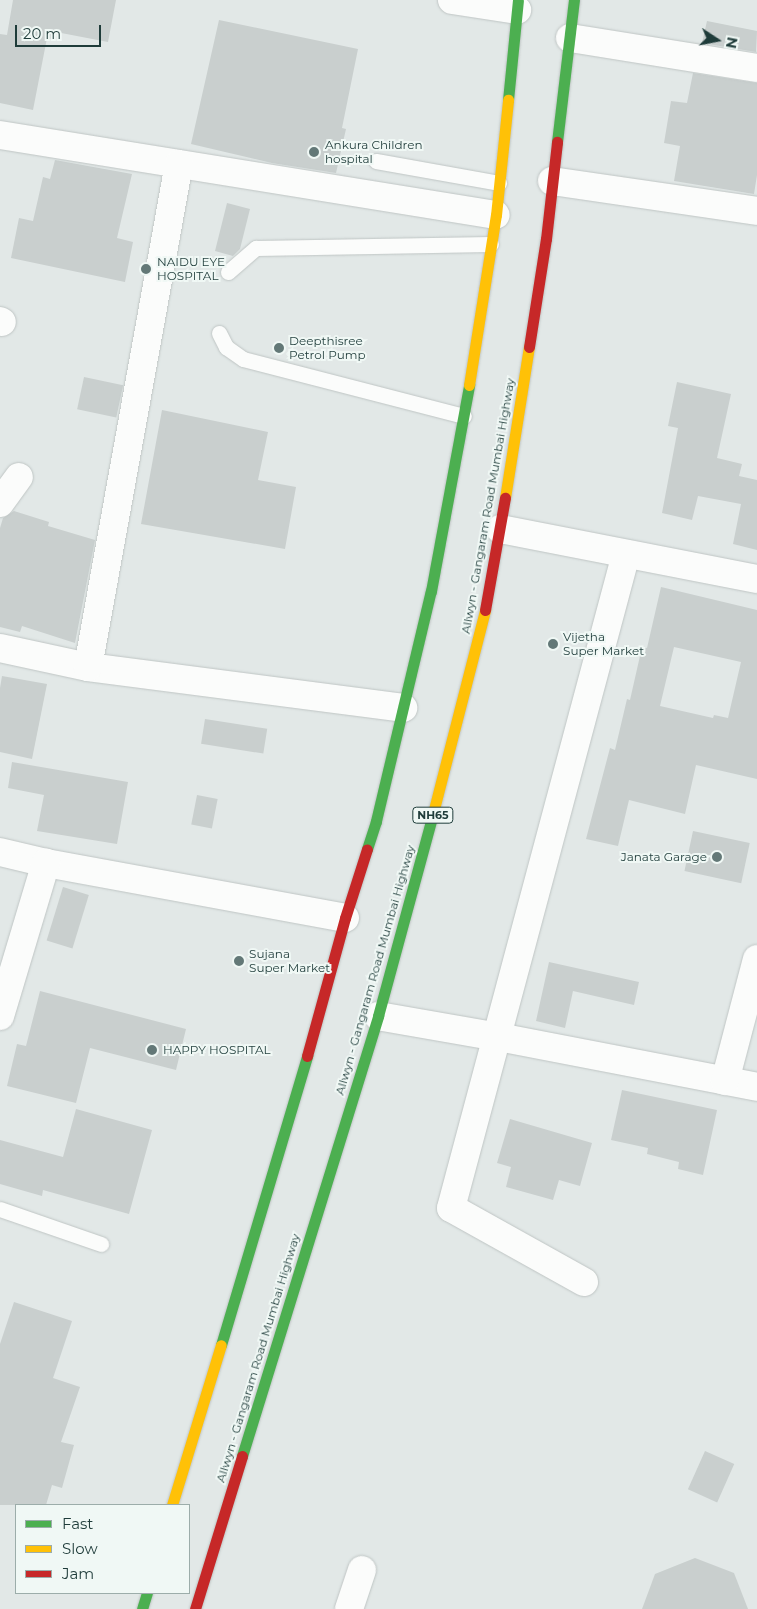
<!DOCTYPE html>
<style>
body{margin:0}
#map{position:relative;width:757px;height:1609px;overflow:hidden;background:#e2e8e7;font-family:Montserrat,sans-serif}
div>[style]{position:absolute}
.building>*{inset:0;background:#c9cfce;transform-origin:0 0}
.roads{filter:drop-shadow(0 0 1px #bfc5c4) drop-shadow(0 0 1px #bfc5c4)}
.lane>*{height:15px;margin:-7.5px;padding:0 7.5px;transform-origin:7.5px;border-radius:7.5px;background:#fbfcfb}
.street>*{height:28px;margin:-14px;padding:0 14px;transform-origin:14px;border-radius:14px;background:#fbfcfb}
.fast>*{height:11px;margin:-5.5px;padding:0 5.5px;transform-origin:5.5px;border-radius:5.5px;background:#4caf50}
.slow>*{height:11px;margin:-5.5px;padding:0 5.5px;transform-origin:5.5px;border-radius:5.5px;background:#ffc107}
.jam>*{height:11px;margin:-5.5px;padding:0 5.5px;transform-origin:5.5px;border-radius:5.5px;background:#c62828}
.dots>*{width:14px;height:14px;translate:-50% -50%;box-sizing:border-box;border:2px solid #f0f8f5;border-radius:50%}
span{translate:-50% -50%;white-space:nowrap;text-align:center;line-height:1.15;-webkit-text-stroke:4px #f0f8f5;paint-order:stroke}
.shield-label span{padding:1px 4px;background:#f0f8f5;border:1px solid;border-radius:4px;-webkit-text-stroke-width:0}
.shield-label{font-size:11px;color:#1f3c3a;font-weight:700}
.poi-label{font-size:12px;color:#1f3c3a}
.left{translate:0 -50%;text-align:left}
.right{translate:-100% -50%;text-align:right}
.street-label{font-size:12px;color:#1f3c3a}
.legend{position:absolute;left:15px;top:1504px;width:175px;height:90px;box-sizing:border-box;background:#f0f8f5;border:1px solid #9cadaa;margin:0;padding:6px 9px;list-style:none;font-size:15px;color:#1f3c3a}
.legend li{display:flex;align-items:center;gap:10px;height:25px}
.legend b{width:25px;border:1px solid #9cadaa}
.north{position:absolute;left:692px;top:15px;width:50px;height:50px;-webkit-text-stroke:4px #f0f8f5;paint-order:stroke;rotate:101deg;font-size:14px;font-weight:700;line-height:20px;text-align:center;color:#1f3c3a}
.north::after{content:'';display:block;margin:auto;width:18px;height:22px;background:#1f3c3a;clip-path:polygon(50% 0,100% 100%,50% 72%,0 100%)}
.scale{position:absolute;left:15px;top:25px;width:86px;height:22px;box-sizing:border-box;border:2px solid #1f3c3a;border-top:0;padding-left:6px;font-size:15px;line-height:18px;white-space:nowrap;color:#1f3c3a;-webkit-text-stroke:4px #f0f8f5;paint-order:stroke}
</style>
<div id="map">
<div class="building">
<div style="clip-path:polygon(13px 0,116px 0,108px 42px,56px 32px,55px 40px,47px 38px,33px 110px,0 103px,0 34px,7px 35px)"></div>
<div style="clip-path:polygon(219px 20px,358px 49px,342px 128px,346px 129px,336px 173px,272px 163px,191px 144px)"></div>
<div style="clip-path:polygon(707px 21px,757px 31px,756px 52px,702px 43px)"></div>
<div style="clip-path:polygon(693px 73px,757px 83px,757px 175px,754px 194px,674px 181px,680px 146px,664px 143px,671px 101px,687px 103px)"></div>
<div style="clip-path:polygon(55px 160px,132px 174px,117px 238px,133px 242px,125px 282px,11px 258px,19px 218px,33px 221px,43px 177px,50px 179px)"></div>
<div style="clip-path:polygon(227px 203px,250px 209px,240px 249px,233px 256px,215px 251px)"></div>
<div style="left:84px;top:377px;width:40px;height:33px;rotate:12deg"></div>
<div style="clip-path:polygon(677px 382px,731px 394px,717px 458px,742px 464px,739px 476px,757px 480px,757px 550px,733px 544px,741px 504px,698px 496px,692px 520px,662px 513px,678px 428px,668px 426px)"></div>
<div style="clip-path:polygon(162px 410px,268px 432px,258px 480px,296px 487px,285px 549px,141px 524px)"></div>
<div style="clip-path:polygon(14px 511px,49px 522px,48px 526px,95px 540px,75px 643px,22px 626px,20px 632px,0 627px,0 528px,3px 518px)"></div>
<div style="clip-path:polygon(evenodd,661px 587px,757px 610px,757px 779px,696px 765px,685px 814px,629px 800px,618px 846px,586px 839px,610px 748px,615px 750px,627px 699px,630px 700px,642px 647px,647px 648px,661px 587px,674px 647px,741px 662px,728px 718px,714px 715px,713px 718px,660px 706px,674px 647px)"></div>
<div style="clip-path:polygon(2px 676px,47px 684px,32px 759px,0 752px,0 688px)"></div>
<div style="left:205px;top:719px;width:63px;height:25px;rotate:9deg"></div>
<div style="clip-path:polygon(12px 762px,128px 782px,117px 844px,37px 831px,44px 795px,8px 788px)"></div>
<div style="left:197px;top:795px;width:21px;height:30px;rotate:11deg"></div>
<div style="left:693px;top:831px;width:58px;height:41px;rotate:12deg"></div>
<div style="left:63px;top:887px;width:27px;height:56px;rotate:17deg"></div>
<div style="clip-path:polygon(549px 962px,639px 982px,634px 1005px,573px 991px,565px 1028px,536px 1021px)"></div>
<div style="clip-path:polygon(40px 991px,186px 1029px,176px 1070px,90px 1048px,76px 1103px,7px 1086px,17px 1044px,26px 1046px)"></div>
<div style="clip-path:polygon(622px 1090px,717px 1110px,703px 1175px,678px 1169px,679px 1162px,647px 1154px,648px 1148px,611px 1140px)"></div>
<div style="clip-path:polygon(76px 1109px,152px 1130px,129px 1214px,43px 1190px,42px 1196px,0 1184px,0 1140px,63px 1157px)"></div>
<div style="clip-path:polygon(510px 1119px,592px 1143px,580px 1186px,559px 1180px,553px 1200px,506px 1187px,511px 1167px,497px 1163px)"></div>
<div style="clip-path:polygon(14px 1302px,72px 1321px,53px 1378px,80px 1387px,61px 1442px,74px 1445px,62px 1488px,52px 1485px,46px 1505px,0 1505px,0 1344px)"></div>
<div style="left:705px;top:1451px;width:32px;height:42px;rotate:24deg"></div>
<div style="clip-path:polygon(695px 1558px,734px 1573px,748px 1609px,642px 1609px,655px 1574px)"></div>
</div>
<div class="roads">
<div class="lane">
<div style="left:376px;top:161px;width:125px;rotate:10.1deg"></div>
<div style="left:228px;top:272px;width:37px;rotate:-41deg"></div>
<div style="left:256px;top:248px;width:235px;rotate:-1deg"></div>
<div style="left:219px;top:333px;width:16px;rotate:63deg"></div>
<div style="left:226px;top:347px;width:21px;rotate:35deg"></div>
<div style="left:243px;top:359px;width:228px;rotate:14.5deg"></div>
<div style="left:0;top:1209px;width:107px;rotate:19.1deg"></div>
</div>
<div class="street">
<div style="left:452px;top:0;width:66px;rotate:8.7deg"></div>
<div style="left:570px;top:38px;width:189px;rotate:9.1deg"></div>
<div style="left:0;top:135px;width:502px;rotate:9.16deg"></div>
<div style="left:552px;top:181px;width:207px;rotate:8.3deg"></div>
<div style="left:0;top:321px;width:2px;rotate:27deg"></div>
<div style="left:0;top:503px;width:32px;rotate:-54deg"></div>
<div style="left:500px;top:529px;width:262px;rotate:11deg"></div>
<div style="left:0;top:648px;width:90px;rotate:12.2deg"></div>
<div style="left:88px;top:667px;width:318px;rotate:7.4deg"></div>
<div style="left:88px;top:667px;width:511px;rotate:-79.75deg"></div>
<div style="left:0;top:852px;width:47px;rotate:13.4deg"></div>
<div style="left:46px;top:863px;width:304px;rotate:10.4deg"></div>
<div style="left:0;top:1016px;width:160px;rotate:-73.3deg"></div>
<div style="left:378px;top:1016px;width:122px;rotate:9.9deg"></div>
<div style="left:498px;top:1037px;width:264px;rotate:10.9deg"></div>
<div style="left:725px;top:1081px;width:126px;rotate:-75.3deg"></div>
<div style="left:584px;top:1282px;width:152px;rotate:-150.9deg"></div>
<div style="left:451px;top:1208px;width:677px;rotate:-75.02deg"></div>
<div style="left:349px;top:1609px;width:41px;rotate:-71.6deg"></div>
</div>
<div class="fast">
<div style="left:508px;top:100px;width:100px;rotate:-84.3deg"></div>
<div style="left:557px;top:142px;width:143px;rotate:-83.2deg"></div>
<div style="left:367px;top:849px;width:29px;rotate:-72deg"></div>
<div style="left:376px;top:821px;width:236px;rotate:-76.6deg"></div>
<div style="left:431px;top:591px;width:209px;rotate:-79.5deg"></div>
<div style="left:221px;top:1345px;width:302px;rotate:-73.4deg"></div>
<div style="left:242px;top:1456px;width:461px;rotate:-72.8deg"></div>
<div style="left:378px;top:1016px;width:206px;rotate:-74.8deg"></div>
<div style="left:142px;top:1609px;width:17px;rotate:-73deg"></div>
</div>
<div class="slow">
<div style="left:469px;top:385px;width:172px;rotate:-81deg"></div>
<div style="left:496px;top:215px;width:116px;rotate:-84deg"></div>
<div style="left:505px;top:498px;width:153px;rotate:-81deg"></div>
<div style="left:432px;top:817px;width:214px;rotate:-75.6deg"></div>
<div style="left:172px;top:1505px;width:167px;rotate:-73deg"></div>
</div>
<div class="jam">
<div style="left:529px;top:347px;width:109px;rotate:-81.1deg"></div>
<div style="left:546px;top:239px;width:98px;rotate:-83.5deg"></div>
<div style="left:485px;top:610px;width:114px;rotate:-79.9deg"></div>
<div style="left:307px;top:1056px;width:143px;rotate:-74.6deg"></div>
<div style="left:345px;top:918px;width:72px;rotate:-72.3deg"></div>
<div style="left:195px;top:1609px;width:160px;rotate:-72.9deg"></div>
</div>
</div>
<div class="dots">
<div style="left:314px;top:152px;background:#637877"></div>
<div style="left:146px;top:269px;background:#637877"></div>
<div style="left:279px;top:348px;background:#637877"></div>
<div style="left:553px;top:644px;background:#637877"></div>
<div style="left:717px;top:857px;background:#637877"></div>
<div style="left:239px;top:961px;background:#637877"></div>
<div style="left:152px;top:1050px;background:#637877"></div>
</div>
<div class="shield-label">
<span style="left:433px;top:815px">NH65</span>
</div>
<div class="poi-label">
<span class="left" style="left:325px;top:152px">Ankura Children<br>hospital</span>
<span class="left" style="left:157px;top:269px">NAIDU EYE<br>HOSPITAL</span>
<span class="left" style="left:289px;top:348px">Deepthisree<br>Petrol Pump</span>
<span class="left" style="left:563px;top:644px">Vijetha<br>Super Market</span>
<span class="right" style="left:707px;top:857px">Janata Garage</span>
<span class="left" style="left:249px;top:961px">Sujana<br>Super Market</span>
<span class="left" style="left:163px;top:1050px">HAPPY HOSPITAL</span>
</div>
<div class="street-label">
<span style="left:488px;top:506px;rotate:-80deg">Allwyn - Gangaram Road Mumbai Highway</span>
<span style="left:375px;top:970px;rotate:-74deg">Allwyn - Gangaram Road Mumbai Highway</span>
<span style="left:258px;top:1358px;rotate:-73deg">Allwyn - Gangaram Road Mumbai Highway</span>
</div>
<ul class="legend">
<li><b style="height:6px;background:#4caf50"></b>Fast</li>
<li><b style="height:6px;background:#ffc107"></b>Slow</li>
<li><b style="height:6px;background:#c62828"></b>Jam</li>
</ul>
<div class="north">N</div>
<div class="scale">20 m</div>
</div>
